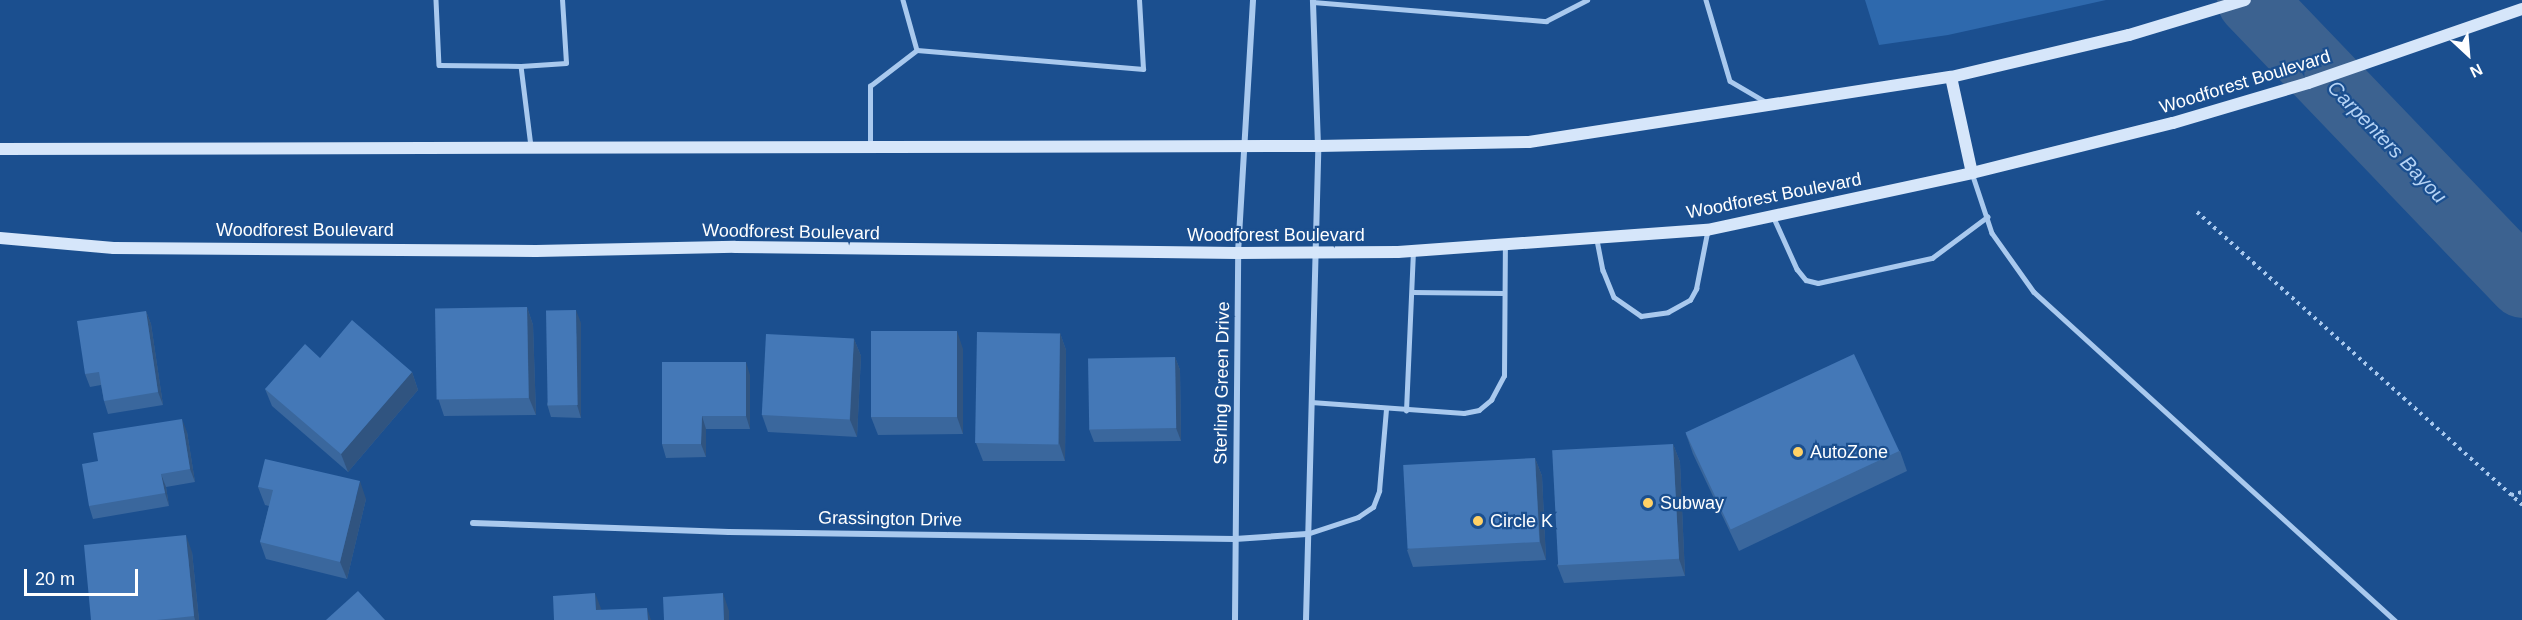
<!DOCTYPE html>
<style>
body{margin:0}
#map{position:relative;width:2522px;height:620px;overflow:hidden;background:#1b4f8f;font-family:Helvetica,sans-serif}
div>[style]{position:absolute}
.green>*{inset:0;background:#2e69ad}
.river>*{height:69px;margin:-34.5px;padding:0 34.5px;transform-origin:34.5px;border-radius:34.5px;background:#3c6290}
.path>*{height:4px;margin-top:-2px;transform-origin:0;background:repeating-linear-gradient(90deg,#a9c9ee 0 3px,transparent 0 7.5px)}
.service>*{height:4.5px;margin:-2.25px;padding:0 2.25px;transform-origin:2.25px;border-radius:2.25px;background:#a9c9ee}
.minor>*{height:6px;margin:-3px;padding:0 3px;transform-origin:3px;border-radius:3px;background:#a9c9ee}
.secondary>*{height:12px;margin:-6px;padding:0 6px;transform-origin:6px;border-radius:6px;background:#d6e6fa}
.wall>*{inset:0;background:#3a679d}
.shaded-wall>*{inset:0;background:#305480}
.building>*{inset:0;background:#4478b7;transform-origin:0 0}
.dots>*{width:16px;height:16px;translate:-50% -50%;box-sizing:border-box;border:3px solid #1b4f8f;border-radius:50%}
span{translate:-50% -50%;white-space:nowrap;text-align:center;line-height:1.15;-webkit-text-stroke:4.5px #1b4f8f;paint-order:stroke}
.street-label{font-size:18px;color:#fff}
.poi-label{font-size:18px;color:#fff}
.left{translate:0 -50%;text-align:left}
.water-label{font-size:20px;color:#b5d3f5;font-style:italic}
.north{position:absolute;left:2438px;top:24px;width:60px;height:60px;-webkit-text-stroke:4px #1b4f8f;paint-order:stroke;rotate:154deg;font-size:16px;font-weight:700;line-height:24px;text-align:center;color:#fff}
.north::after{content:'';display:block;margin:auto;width:21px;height:27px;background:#fff;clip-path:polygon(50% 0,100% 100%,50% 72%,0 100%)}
.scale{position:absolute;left:24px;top:569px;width:114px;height:27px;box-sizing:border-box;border:3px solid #fff;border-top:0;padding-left:8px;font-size:18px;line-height:21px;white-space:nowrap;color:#fff;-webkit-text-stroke:4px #1b4f8f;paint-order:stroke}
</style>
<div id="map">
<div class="green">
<div style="clip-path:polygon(1865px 0,2106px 0,1948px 35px,1879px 45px)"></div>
</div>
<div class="river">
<div style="left:2251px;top:0;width:392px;rotate:46.2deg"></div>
</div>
<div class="path">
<div style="left:2197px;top:212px;width:438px;rotate:42deg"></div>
<div style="left:2511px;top:495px;width:11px;rotate:-15deg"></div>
</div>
<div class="service">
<div style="left:436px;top:0;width:65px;rotate:87.4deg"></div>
<div style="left:439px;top:65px;width:82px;rotate:0.7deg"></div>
<div style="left:521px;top:66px;width:45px;rotate:-3.8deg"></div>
<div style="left:566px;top:63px;width:63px;rotate:-93.6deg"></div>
<div style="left:903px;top:0;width:52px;rotate:74.4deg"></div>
<div style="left:1706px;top:0;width:84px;rotate:73.5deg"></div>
<div style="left:1730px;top:81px;width:42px;rotate:30.3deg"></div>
<div style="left:1313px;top:2px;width:234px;rotate:4.7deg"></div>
<div style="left:1546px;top:21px;width:46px;rotate:-27.1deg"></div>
<div style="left:521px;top:66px;width:81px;rotate:82.9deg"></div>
<div style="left:870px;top:146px;width:60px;rotate:-90deg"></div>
<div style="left:870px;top:86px;width:59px;rotate:-37.5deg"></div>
<div style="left:917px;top:50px;width:227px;rotate:4.8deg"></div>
<div style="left:1143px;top:69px;width:69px;rotate:-93.3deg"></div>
<div style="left:1972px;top:173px;width:63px;rotate:71.6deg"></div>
<div style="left:1992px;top:233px;width:72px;rotate:54.6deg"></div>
<div style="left:2034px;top:292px;width:488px;rotate:42.3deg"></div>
<div style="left:1774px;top:218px;width:56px;rotate:65.7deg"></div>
<div style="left:1797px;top:269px;width:14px;rotate:51deg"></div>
<div style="left:1806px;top:280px;width:12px;rotate:14deg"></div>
<div style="left:1818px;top:283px;width:117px;rotate:-12.4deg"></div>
<div style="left:1932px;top:258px;width:69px;rotate:-36.7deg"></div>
<div style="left:1597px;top:240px;width:31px;rotate:79deg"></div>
<div style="left:1603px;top:270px;width:29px;rotate:68deg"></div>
<div style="left:1614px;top:297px;width:33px;rotate:35deg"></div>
<div style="left:1641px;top:316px;width:27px;rotate:-8deg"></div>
<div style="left:1668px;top:312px;width:25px;rotate:-29deg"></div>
<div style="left:1690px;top:300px;width:13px;rotate:-61deg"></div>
<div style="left:1696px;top:289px;width:57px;rotate:-78.9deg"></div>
<div style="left:1412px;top:292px;width:92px;rotate:0.6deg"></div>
<div style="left:1311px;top:402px;width:153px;rotate:4.1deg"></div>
<div style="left:1464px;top:413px;width:15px;rotate:-11deg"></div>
<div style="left:1479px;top:410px;width:16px;rotate:-40deg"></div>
<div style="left:1491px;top:400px;width:27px;rotate:-62deg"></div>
<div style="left:1504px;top:376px;width:129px;rotate:-89.6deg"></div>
<div style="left:1406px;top:411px;width:160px;rotate:-87.5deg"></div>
<div style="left:1307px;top:534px;width:54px;rotate:-18.4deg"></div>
<div style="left:1358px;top:517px;width:18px;rotate:-34deg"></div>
<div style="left:1373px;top:507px;width:17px;rotate:-69deg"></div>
<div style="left:1379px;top:491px;width:82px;rotate:-85.1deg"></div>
</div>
<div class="minor">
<div style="left:473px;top:523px;width:256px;rotate:2deg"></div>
<div style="left:729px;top:532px;width:506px;rotate:0.79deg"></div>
<div style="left:1235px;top:539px;width:72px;rotate:-4deg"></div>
<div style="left:1235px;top:620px;width:367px;rotate:-89.5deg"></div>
<div style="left:1238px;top:253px;width:253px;rotate:-86.6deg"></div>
<div style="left:1306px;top:620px;width:474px;rotate:-88.5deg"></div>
<div style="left:1318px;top:146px;width:146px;rotate:-92deg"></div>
</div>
<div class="secondary">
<div style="left:1951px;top:77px;width:98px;rotate:77.7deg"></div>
<div style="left:0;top:149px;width:1318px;rotate:-0.13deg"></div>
<div style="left:1318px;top:146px;width:211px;rotate:-1.1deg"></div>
<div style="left:1529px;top:142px;width:427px;rotate:-8.8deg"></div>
<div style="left:1951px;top:77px;width:183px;rotate:-13.3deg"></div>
<div style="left:2129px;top:35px;width:121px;rotate:-16.8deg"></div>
<div style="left:0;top:238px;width:114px;rotate:5deg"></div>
<div style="left:114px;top:248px;width:422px;rotate:0.4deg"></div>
<div style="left:536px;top:251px;width:199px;rotate:-1.2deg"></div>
<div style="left:735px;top:247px;width:503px;rotate:0.68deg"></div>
<div style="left:1238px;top:253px;width:160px;rotate:-0.4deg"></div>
<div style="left:1398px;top:252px;width:310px;rotate:-4.1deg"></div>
<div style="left:1707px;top:230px;width:271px;rotate:-12.1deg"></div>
<div style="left:1972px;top:173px;width:207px;rotate:-14deg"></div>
<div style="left:2173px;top:123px;width:141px;rotate:-16.5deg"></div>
<div style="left:2308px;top:83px;width:226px;rotate:-19.1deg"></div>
</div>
<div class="wall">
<div style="clip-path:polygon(527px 307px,533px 325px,536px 415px,444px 416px,438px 398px)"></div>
<div style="clip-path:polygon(146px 311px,151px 324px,163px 405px,108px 414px,104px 401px,101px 385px,90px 387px,85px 374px)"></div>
<div style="clip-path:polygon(581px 323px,581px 418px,551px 417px,547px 404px)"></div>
<div style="clip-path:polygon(1060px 333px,1066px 350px,1065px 461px,983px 461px,976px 443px)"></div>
<div style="clip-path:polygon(854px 339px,861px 356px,857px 437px,768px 432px,762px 415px)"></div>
<div style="clip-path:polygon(963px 349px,963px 434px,878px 435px,871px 417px)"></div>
<div style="clip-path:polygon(1175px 357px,1180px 370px,1181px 441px,1094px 442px,1089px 429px)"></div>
<div style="clip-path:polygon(320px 358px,412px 372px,418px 390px,348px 472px,272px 406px,265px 389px)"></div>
<div style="clip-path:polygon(750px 375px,750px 429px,706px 429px,706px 457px,666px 458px,662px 444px)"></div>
<div style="clip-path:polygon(187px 432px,195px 482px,166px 487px,169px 506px,93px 519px,89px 506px,98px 461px)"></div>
<div style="clip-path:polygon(1686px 434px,1900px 451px,1907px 471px,1739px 551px,1693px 454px)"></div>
<div style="clip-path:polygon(1673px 444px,1680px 462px,1685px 576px,1564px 583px,1557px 565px)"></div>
<div style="clip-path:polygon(1535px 458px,1542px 476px,1546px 560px,1413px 567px,1407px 550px)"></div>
<div style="clip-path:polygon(258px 487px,366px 499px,347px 579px,266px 559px,260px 542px,269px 506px,265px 505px)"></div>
<div style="clip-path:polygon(192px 552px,199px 620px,91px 620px)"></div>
</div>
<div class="shaded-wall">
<div style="clip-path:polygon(527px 307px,533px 325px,536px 415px,529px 398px)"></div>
<div style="clip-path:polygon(576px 310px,581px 323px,581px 418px,577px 405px)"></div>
<div style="clip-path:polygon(146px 311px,151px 324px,163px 405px,158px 392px)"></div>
<div style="clip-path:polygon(957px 331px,963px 349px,963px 434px,957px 417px)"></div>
<div style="clip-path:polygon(1060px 333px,1066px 350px,1065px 461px,1059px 443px)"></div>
<div style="clip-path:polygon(854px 339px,861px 356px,857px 437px,850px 420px)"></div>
<div style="clip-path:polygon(1175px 357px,1180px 370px,1181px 441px,1176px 428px)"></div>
<div style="clip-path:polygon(746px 362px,750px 375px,750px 429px,746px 416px)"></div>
<div style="clip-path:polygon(412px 372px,418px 390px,348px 472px,341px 454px)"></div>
<div style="clip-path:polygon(702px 416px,706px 429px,706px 457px,701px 444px)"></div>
<div style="clip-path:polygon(182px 419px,187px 432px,195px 482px,190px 469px)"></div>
<div style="clip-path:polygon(1673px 444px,1680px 462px,1685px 576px,1679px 559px)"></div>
<div style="clip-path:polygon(1535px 458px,1542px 476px,1546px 560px,1540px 542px)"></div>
<div style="clip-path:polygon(161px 474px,166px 487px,169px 506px,165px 493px)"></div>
<div style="clip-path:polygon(360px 481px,366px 499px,347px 579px,340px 562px)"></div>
<div style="clip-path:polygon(186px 535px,192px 552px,199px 620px,195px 620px,194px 616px)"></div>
<div style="clip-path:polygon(595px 593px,602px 611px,596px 610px)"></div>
<div style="clip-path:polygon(723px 593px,729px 611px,729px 620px,724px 620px)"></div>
<div style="clip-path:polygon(647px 608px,651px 620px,648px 620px)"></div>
</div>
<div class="building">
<div style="left:527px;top:307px;width:91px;height:92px;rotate:89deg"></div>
<div style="left:576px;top:310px;width:95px;height:30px;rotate:89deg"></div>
<div style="clip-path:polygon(146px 311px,158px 392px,104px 401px,99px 372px,85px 374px,77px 321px)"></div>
<div style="clip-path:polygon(352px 320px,412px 372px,341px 454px,265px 389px,305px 344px,320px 358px)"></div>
<div style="left:957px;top:331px;width:86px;height:86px;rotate:90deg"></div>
<div style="left:977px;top:332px;width:83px;height:111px;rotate:1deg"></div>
<div style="left:766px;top:334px;width:88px;height:81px;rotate:3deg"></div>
<div style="left:1854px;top:354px;width:107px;height:186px;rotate:65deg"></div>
<div style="left:1175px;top:357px;width:71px;height:87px;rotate:89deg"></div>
<div style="clip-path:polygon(662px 362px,746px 362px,746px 416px,702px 416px,701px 444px,662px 444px)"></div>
<div style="clip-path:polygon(182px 419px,190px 469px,161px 474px,165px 493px,89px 506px,82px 464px,98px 461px,93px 433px)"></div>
<div style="left:1673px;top:444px;width:115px;height:121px;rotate:87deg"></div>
<div style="left:1535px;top:458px;width:84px;height:132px;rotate:87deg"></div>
<div style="clip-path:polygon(265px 459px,360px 481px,340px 562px,260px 542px,273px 490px,258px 487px)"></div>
<div style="clip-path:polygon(186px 535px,194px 616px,157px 620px,91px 620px,84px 545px)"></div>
<div style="clip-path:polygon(358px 591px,385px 620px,326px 620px)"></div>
<div style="clip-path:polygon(595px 593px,596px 610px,647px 608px,648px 620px,554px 620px,553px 596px)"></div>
<div style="clip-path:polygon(723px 593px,724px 620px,664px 620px,663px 597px)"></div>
</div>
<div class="dots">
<div style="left:1798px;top:452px;background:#ffd166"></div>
<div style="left:1648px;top:503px;background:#ffd166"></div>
<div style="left:1478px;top:521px;background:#ffd166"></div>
</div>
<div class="street-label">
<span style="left:2245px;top:82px;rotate:-17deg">Woodforest Boulevard</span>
<span style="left:1774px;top:196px;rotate:-11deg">Woodforest Boulevard</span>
<span style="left:305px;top:230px">Woodforest Boulevard</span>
<span style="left:791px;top:232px;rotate:1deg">Woodforest Boulevard</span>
<span style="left:1276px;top:235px">Woodforest Boulevard</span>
<span style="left:1222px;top:383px;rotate:-89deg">Sterling Green Drive</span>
<span style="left:890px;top:519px;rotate:1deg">Grassington Drive</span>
</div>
<div class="poi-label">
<span class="left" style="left:1810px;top:452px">AutoZone</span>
<span class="left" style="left:1660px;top:503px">Subway</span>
<span class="left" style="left:1490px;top:521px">Circle K</span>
</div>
<div class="water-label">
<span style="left:2387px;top:142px;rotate:46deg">Carpenters Bayou</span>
</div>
<div class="north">N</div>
<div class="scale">20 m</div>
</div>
